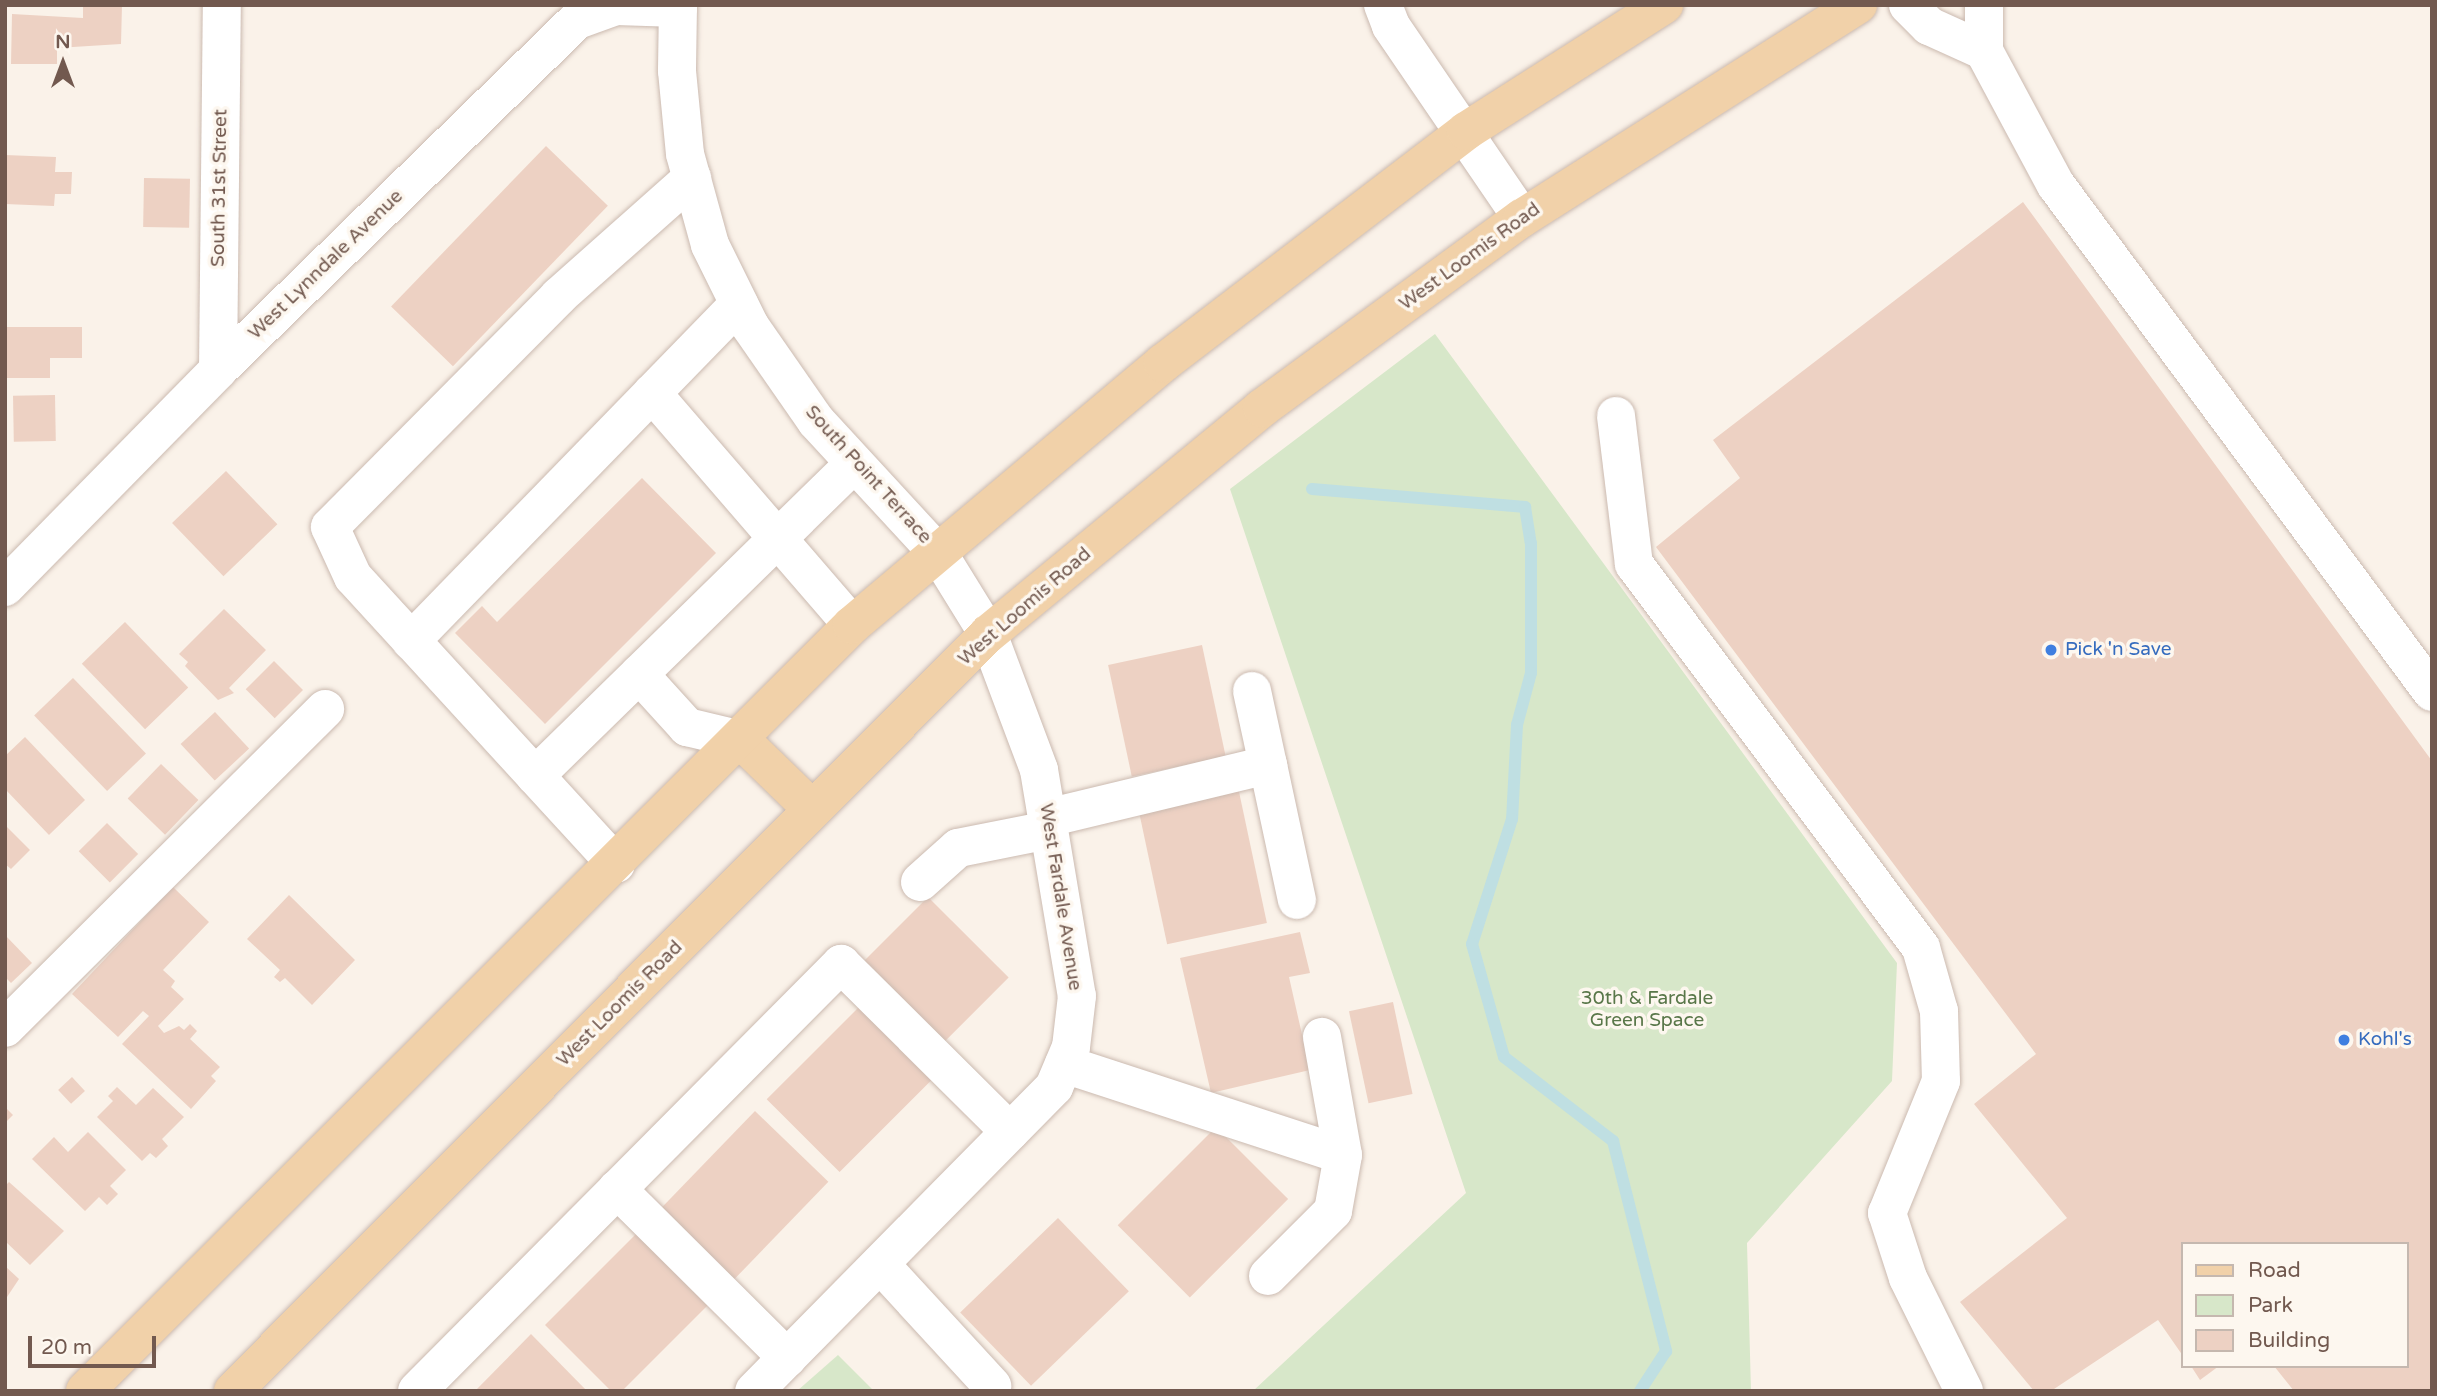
<!DOCTYPE html>
<style>
body{margin:0}
#map{position:relative;width:2437px;height:1396px;overflow:hidden;background:#faf2e9;font-family:"Varela Round",sans-serif}
div>[style]{position:absolute}
.green>*{inset:0;background:#d7e7c9}
.stream>*{height:12px;margin:-6px;padding:0 6px;transform-origin:6px;border-radius:6px;background:#bfdfe2}
.building>*{inset:0;background:#edd1c3;transform-origin:0 0}
.roads{filter:drop-shadow(0 0 2px #cbbab0) drop-shadow(0 0 2px #cbbab0)}
.minor>*{height:38px;margin:-19px;padding:0 19px;transform-origin:19px;border-radius:19px;background:#fff}
.major>*{height:38px;margin:-19px;padding:0 19px;transform-origin:19px;border-radius:19px;background:#f1d1a9}
.dots>*{width:19px;height:19px;translate:-50% -50%;box-sizing:border-box;border:4px solid #fdf7ef;border-radius:50%}
span{translate:-50% -50%;white-space:nowrap;text-align:center;line-height:1.15;-webkit-text-stroke:7px #fdf7ef;paint-order:stroke}
.street-label{font-size:19px;color:#72594f}
.shop-label{font-size:19px;color:#366cbe}
.left{translate:0 -50%;text-align:left}
.park-label{font-size:19px;color:#597749}
.frame{position:absolute;inset:0;border:7px solid #72594f;pointer-events:none}
.legend{position:absolute;left:2181px;top:1242px;width:228px;height:126px;box-sizing:border-box;background:#fdf7ef;border:2px solid #c5b8af;margin:0;padding:9px 12px;list-style:none;font-size:21px;color:#72594f}
.legend li{display:flex;align-items:center;gap:14px;height:35px}
.legend b{width:35px;border:2px solid #c5b8af}
.north{position:absolute;left:28px;top:28px;width:70px;height:70px;-webkit-text-stroke:5px #fdf7ef;paint-order:stroke;rotate:0deg;font-size:19px;font-weight:700;line-height:28px;text-align:center;color:#72594f}
.north::after{content:'';display:block;margin:auto;width:24px;height:32px;background:#72594f;clip-path:polygon(50% 0,100% 100%,50% 72%,0 100%)}
.scale{position:absolute;left:28px;top:1336px;width:128px;height:32px;box-sizing:border-box;border:4px solid #72594f;border-top:0;padding-left:9px;font-size:21px;line-height:24px;white-space:nowrap;color:#72594f;-webkit-text-stroke:5px #fdf7ef;paint-order:stroke}
</style>
<div id="map">
<div class="green">
<div style="clip-path:polygon(1435px 334px,1897px 963px,1892px 1081px,1747px 1243px,1751px 1391px,1253px 1391px,1466px 1193px,1230px 489px)"></div>
<div style="clip-path:polygon(838px 1355px,874px 1391px,797px 1391px)"></div>
</div>
<div class="stream">
<div style="left:1312px;top:489px;width:214px;rotate:4.8deg"></div>
<div style="left:1525px;top:507px;width:36px;rotate:81deg"></div>
<div style="left:1531px;top:543px;width:130px;rotate:90deg"></div>
<div style="left:1531px;top:673px;width:54px;rotate:105.1deg"></div>
<div style="left:1517px;top:725px;width:94px;rotate:93deg"></div>
<div style="left:1512px;top:819px;width:131px;rotate:107.7deg"></div>
<div style="left:1472px;top:944px;width:117px;rotate:74.2deg"></div>
<div style="left:1504px;top:1057px;width:138px;rotate:37.6deg"></div>
<div style="left:1613px;top:1141px;width:217px;rotate:75.8deg"></div>
<div style="left:1666px;top:1351px;width:48px;rotate:123deg"></div>
</div>
<div class="building">
<div style="clip-path:polygon(83px 5px,122px 5px,121px 44px,57px 48px,57px 64px,11px 64px,12px 14px,83px 18px)"></div>
<div style="left:546px;top:146px;width:86px;height:223px;rotate:44deg"></div>
<div style="clip-path:polygon(5px 155px,56px 157px,55px 172px,72px 172px,71px 194px,55px 194px,54px 206px,5px 204px)"></div>
<div style="left:144px;top:178px;width:46px;height:49px;rotate:1deg"></div>
<div style="clip-path:polygon(2023px 202px,2432px 761px,2432px 1391px,2294px 1391px,2274px 1366px,2407px 1366px,2407px 1244px,2183px 1244px,2183px 1356px,2158px 1320px,2051px 1391px,2034px 1391px,1960px 1302px,2067px 1218px,1974px 1104px,2036px 1054px,1656px 547px,1740px 478px,1713px 440px)"></div>
<div style="clip-path:polygon(5px 327px,82px 327px,82px 358px,50px 358px,50px 378px,5px 378px)"></div>
<div style="left:55px;top:395px;width:46px;height:42px;rotate:89deg"></div>
<div style="left:226px;top:471px;width:74px;height:75px;rotate:46deg"></div>
<div style="clip-path:polygon(642px 478px,716px 553px,545px 724px,455px 633px,482px 606px,497px 622px)"></div>
<div style="clip-path:polygon(224px 609px,266px 650px,229px 688px,234px 693px,218px 700px,185px 666px,188px 662px,179px 654px)"></div>
<div style="left:125px;top:622px;width:91px;height:60px;rotate:46deg"></div>
<div style="left:1202px;top:645px;width:114px;height:96px;rotate:78deg"></div>
<div style="left:274px;top:661px;width:41px;height:40px;rotate:45deg"></div>
<div style="left:73px;top:678px;width:105px;height:54px;rotate:46deg"></div>
<div style="left:215px;top:712px;width:50px;height:47px;rotate:47deg"></div>
<div style="clip-path:polygon(25px 737px,85px 800px,49px 835px,5px 789px,5px 756px)"></div>
<div style="left:161px;top:764px;width:52px;height:48px;rotate:44deg"></div>
<div style="left:1238px;top:787px;width:139px;height:102px;rotate:78deg"></div>
<div style="left:107px;top:823px;width:44px;height:40px;rotate:45deg"></div>
<div style="clip-path:polygon(5px 825px,30px 850px,11px 869px,5px 864px)"></div>
<div style="clip-path:polygon(173px 887px,209px 922px,163px 970px,175px 981px,171px 987px,184px 999px,158px 1026px,164px 1033px,179px 1026px,184px 1030px,190px 1024px,197px 1031px,190px 1039px,220px 1067px,211px 1076px,216px 1081px,191px 1109px,122px 1044px,149px 1016px,143px 1011px,118px 1037px,72px 994px)"></div>
<div style="clip-path:polygon(289px 895px,355px 960px,312px 1005px,285px 978px,280px 982px,274px 977px,280px 970px,247px 939px)"></div>
<div style="left:928px;top:897px;width:114px;height:94px;rotate:45deg"></div>
<div style="clip-path:polygon(1300px 932px,1310px 973px,1289px 977px,1310px 1070px,1211px 1093px,1180px 958px)"></div>
<div style="clip-path:polygon(5px 935px,32px 963px,11px 983px,5px 977px)"></div>
<div style="left:865px;top:1001px;width:103px;height:139px;rotate:45deg"></div>
<div style="left:1393px;top:1002px;width:94px;height:45px;rotate:78deg"></div>
<div style="left:72px;top:1077px;width:19px;height:19px;rotate:47deg"></div>
<div style="clip-path:polygon(117px 1087px,136px 1105px,153px 1088px,184px 1117px,162px 1139px,168px 1146px,156px 1158px,150px 1153px,142px 1161px,97px 1117px,113px 1101px,108px 1096px)"></div>
<div style="clip-path:polygon(5px 1107px,13px 1115px,5px 1123px)"></div>
<div style="left:755px;top:1111px;width:102px;height:138px;rotate:44deg"></div>
<div style="left:1216px;top:1127px;width:102px;height:139px;rotate:45deg"></div>
<div style="clip-path:polygon(88px 1132px,126px 1170px,110px 1186px,118px 1194px,107px 1205px,99px 1197px,85px 1211px,32px 1159px,54px 1137px,68px 1152px)"></div>
<div style="clip-path:polygon(9px 1182px,64px 1231px,30px 1265px,5px 1241px,5px 1186px)"></div>
<div style="left:1058px;top:1218px;width:102px;height:136px;rotate:46deg"></div>
<div style="clip-path:polygon(644px 1226px,715px 1298px,622px 1391px,611px 1391px,545px 1325px)"></div>
<div style="clip-path:polygon(5px 1266px,19px 1279px,5px 1300px)"></div>
<div style="clip-path:polygon(531px 1334px,587px 1391px,475px 1391px)"></div>
<div style="clip-path:polygon(2191px 1366px,2219px 1366px,2200px 1380px)"></div>
</div>
<div class="roads">
<div class="minor">
<div style="left:678px;top:5px;width:66px;rotate:90.9deg"></div>
<div style="left:677px;top:71px;width:83px;rotate:84.5deg"></div>
<div style="left:685px;top:154px;width:94px;rotate:74.6deg"></div>
<div style="left:710px;top:245px;width:90px;rotate:63.7deg"></div>
<div style="left:750px;top:326px;width:116px;rotate:55.2deg"></div>
<div style="left:816px;top:421px;width:180px;rotate:47.3deg"></div>
<div style="left:938px;top:553px;width:95px;rotate:58.3deg"></div>
<div style="left:988px;top:634px;width:145px;rotate:69.4deg"></div>
<div style="left:1039px;top:770px;width:229px;rotate:80.5deg"></div>
<div style="left:1077px;top:996px;width:51px;rotate:96.7deg"></div>
<div style="left:1071px;top:1047px;width:43px;rotate:113deg"></div>
<div style="left:1054px;top:1087px;width:427px;rotate:134.6deg"></div>
<div style="left:1383px;top:5px;width:22px;rotate:69deg"></div>
<div style="left:1391px;top:26px;width:232px;rotate:55.7deg"></div>
<div style="left:1908px;top:5px;width:30px;rotate:45deg"></div>
<div style="left:1929px;top:26px;width:60px;rotate:24.4deg"></div>
<div style="left:1984px;top:5px;width:46px;rotate:90deg"></div>
<div style="left:1984px;top:51px;width:152px;rotate:61.8deg"></div>
<div style="left:2056px;top:185px;width:631px;rotate:53.44deg"></div>
<div style="left:218px;top:370px;width:365px;rotate:-89.4deg"></div>
<div style="left:652px;top:393px;width:306px;rotate:49.2deg"></div>
<div style="left:1616px;top:416px;width:149px;rotate:83.1deg"></div>
<div style="left:1634px;top:564px;width:479px;rotate:53.2deg"></div>
<div style="left:1921px;top:948px;width:66px;rotate:74.1deg"></div>
<div style="left:1939px;top:1011px;width:70px;rotate:88.4deg"></div>
<div style="left:1941px;top:1081px;width:143px;rotate:112.2deg"></div>
<div style="left:1887px;top:1213px;width:68px;rotate:72.1deg"></div>
<div style="left:1908px;top:1278px;width:126px;rotate:63.6deg"></div>
<div style="left:5px;top:587px;width:304px;rotate:-45.5deg"></div>
<div style="left:218px;top:370px;width:501px;rotate:-44.27deg"></div>
<div style="left:577px;top:20px;width:41px;rotate:-19.7deg"></div>
<div style="left:616px;top:6px;width:62px;rotate:1.8deg"></div>
<div style="left:411px;top:641px;width:470px;rotate:-45.8deg"></div>
<div style="left:639px;top:674px;width:72px;rotate:47.8deg"></div>
<div style="left:687px;top:727px;width:56px;rotate:13.5deg"></div>
<div style="left:1252px;top:691px;width:76px;rotate:77.8deg"></div>
<div style="left:535px;top:776px;width:446px;rotate:-44.4deg"></div>
<div style="left:1047px;top:818px;width:227px;rotate:-13.5deg"></div>
<div style="left:1268px;top:765px;width:138px;rotate:77.9deg"></div>
<div style="left:616px;top:864px;width:389px;rotate:-132.5deg"></div>
<div style="left:353px;top:577px;width:55px;rotate:-114.7deg"></div>
<div style="left:330px;top:527px;width:325px;rotate:-45.2deg"></div>
<div style="left:559px;top:296px;width:178px;rotate:-41.6deg"></div>
<div style="left:920px;top:882px;width:51px;rotate:-41.8deg"></div>
<div style="left:958px;top:848px;width:93px;rotate:-11.2deg"></div>
<div style="left:5px;top:1028px;width:452px;rotate:-44.9deg"></div>
<div style="left:1064px;top:1064px;width:293px;rotate:18.1deg"></div>
<div style="left:1343px;top:1155px;width:120px;rotate:-100.1deg"></div>
<div style="left:617px;top:1189px;width:240px;rotate:44.8deg"></div>
<div style="left:880px;top:1264px;width:166px;rotate:47.4deg"></div>
<div style="left:1268px;top:1276px;width:92px;rotate:-45deg"></div>
<div style="left:1333px;top:1211px;width:57px;rotate:-79.9deg"></div>
<div style="left:417px;top:1391px;width:602px;rotate:-45.2deg"></div>
<div style="left:841px;top:964px;width:238px;rotate:44.8deg"></div>
</div>
<div class="major">
<div style="left:741px;top:740px;width:100px;rotate:44.2deg"></div>
<div style="left:85px;top:1391px;width:1084px;rotate:-44.96deg"></div>
<div style="left:852px;top:625px;width:407px;rotate:-40.1deg"></div>
<div style="left:1163px;top:363px;width:382px;rotate:-37.4deg"></div>
<div style="left:1466px;top:131px;width:235px;rotate:-32.5deg"></div>
<div style="left:233px;top:1391px;width:1069px;rotate:-45.08deg"></div>
<div style="left:988px;top:634px;width:355px;rotate:-39.5deg"></div>
<div style="left:1262px;top:408px;width:322px;rotate:-36.2deg"></div>
<div style="left:1522px;top:218px;width:398px;rotate:-32.4deg"></div>
</div>
</div>
<div class="dots">
<div style="left:2051px;top:650px;background:#3f7fe0"></div>
<div style="left:2344px;top:1040px;background:#3f7fe0"></div>
</div>
<div class="street-label">
<span style="left:220px;top:188px;rotate:-89deg">South 31st Street</span>
<span style="left:1470px;top:257px;rotate:-36deg">West Loomis Road</span>
<span style="left:326px;top:265px;rotate:-44deg">West Lynndale Avenue</span>
<span style="left:868px;top:475px;rotate:48deg">South Point Terrace</span>
<span style="left:1025px;top:607px;rotate:-41deg">West Loomis Road</span>
<span style="left:1060px;top:897px;rotate:81deg">West Fardale Avenue</span>
<span style="left:620px;top:1004px;rotate:-45deg">West Loomis Road</span>
</div>
<div class="shop-label">
<span class="left" style="left:2065px;top:650px">Pick 'n Save</span>
<span class="left" style="left:2358px;top:1040px">Kohl's</span>
</div>
<div class="park-label">
<span style="left:1647px;top:1010px">30th &amp; Fardale<br>Green Space</span>
</div>
<div class="frame"></div>
<ul class="legend">
<li><b style="height:9px;background:#f1d1a9"></b>Road</li>
<li><b style="height:19px;background:#d7e7c9"></b>Park</li>
<li><b style="height:19px;background:#edd1c3"></b>Building</li>
</ul>
<div class="north">N</div>
<div class="scale">20 m</div>
</div>
